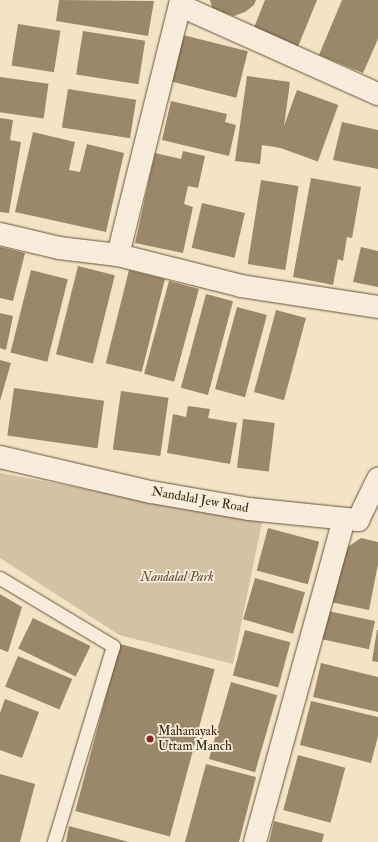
<!DOCTYPE html>
<style>
body{margin:0}
#map{position:relative;width:378px;height:842px;overflow:hidden;background:#f3e4c6;font-family:"IM FELL Double Pica",serif}
div>[style]{position:absolute}
.green>*{inset:0;background:#d3c3a5}
.building>*{inset:0;background:#998869;transform-origin:0 0}
.roads{filter:drop-shadow(0 0 1px #665435) drop-shadow(0 0 1px #665435)}
.service>*{height:13px;margin:-6.5px;padding:0 6.5px;transform-origin:6.5px;border-radius:6.5px;background:#f7edda}
.minor>*{height:22px;margin:-11px;padding:0 11px;transform-origin:11px;border-radius:11px;background:#f7edda}
.dots>*{width:11px;height:11px;translate:-50% -50%;box-sizing:border-box;border:2px solid #f7edda;border-radius:50%}
span{translate:-50% -50%;white-space:nowrap;text-align:center;line-height:1.15;-webkit-text-stroke:3.5px #f7edda;paint-order:stroke}
.street-label{font-size:13px;color:#372405}
.park-label{font-size:13px;color:#5e4c2d;font-style:italic}
.poi-label{font-size:13px;color:#372405}
.left{translate:0 -50%;text-align:left}
</style>
<div id="map">
<div class="green">
<div style="clip-path:polygon(0 473px,262px 522px,233px 664px,119px 635px,0 558px)"></div>
</div>
<div class="building">
<div style="clip-path:polygon(59px 0,154px 1px,148px 36px,56px 21px)"></div>
<div style="clip-path:polygon(210px 0,256px 0,254px 5px,245px 12px,234px 16px,213px 10px)"></div>
<div style="clip-path:polygon(265px 0,317px 0,297px 49px,253px 30px)"></div>
<div style="clip-path:polygon(342px 0,378px 0,378px 39px,363px 73px,319px 55px)"></div>
<div style="left:18px;top:24px;width:43px;height:42px;rotate:9deg"></div>
<div style="left:83px;top:31px;width:63px;height:44px;rotate:9deg"></div>
<div style="left:179px;top:34px;width:71px;height:48px;rotate:14deg"></div>
<div style="clip-path:polygon(247px 76px,290px 82px,281px 148px,262px 145px,260px 164px,235px 161px)"></div>
<div style="left:0;top:77px;width:49px;height:35px;rotate:8deg"></div>
<div style="left:68px;top:89px;width:69px;height:39px;rotate:9deg"></div>
<div style="left:297px;top:90px;width:44px;height:60px;rotate:20deg"></div>
<div style="clip-path:polygon(171px 101px,227px 114px,225px 122px,236px 125px,229px 156px,162px 140px)"></div>
<div style="clip-path:polygon(0 118px,13px 120px,10px 140px,21px 142px,9px 213px,0 212px)"></div>
<div style="clip-path:polygon(342px 122px,378px 130px,378px 169px,333px 160px)"></div>
<div style="clip-path:polygon(33px 132px,75px 142px,69px 170px,80px 172px,87px 144px,124px 153px,106px 232px,15px 212px)"></div>
<div style="clip-path:polygon(183px 151px,205px 156px,198px 188px,188px 186px,184px 204px,193px 207px,183px 253px,135px 243px,155px 153px,181px 159px)"></div>
<div style="clip-path:polygon(311px 178px,361px 187px,352px 238px,347px 237px,343px 261px,338px 259px,333px 285px,293px 277px)"></div>
<div style="left:261px;top:180px;width:38px;height:85px;rotate:9deg"></div>
<div style="left:202px;top:203px;width:44px;height:46px;rotate:13deg"></div>
<div style="clip-path:polygon(0 247px,25px 253px,13px 301px,0 298px)"></div>
<div style="clip-path:polygon(361px 247px,378px 251px,378px 287px,353px 282px)"></div>
<div style="left:78px;top:266px;width:38px;height:91px;rotate:14deg"></div>
<div style="left:31px;top:270px;width:38px;height:85px;rotate:14deg"></div>
<div style="left:129px;top:270px;width:37px;height:96px;rotate:14deg"></div>
<div style="left:169px;top:281px;width:31px;height:96px;rotate:15deg"></div>
<div style="left:206px;top:294px;width:28px;height:97px;rotate:15deg"></div>
<div style="left:237px;top:307px;width:31px;height:85px;rotate:15deg"></div>
<div style="left:276px;top:310px;width:31px;height:85px;rotate:15deg"></div>
<div style="clip-path:polygon(0 313px,13px 316px,6px 350px,0 348px)"></div>
<div style="clip-path:polygon(0 360px,11px 363px,0 401px)"></div>
<div style="left:14px;top:388px;width:91px;height:48px;rotate:8deg"></div>
<div style="left:121px;top:391px;width:48px;height:59px;rotate:8deg"></div>
<div style="clip-path:polygon(188px 406px,210px 409px,208px 418px,237px 423px,230px 464px,167px 453px,173px 414px,186px 417px)"></div>
<div style="left:243px;top:419px;width:32px;height:49px;rotate:7deg"></div>
<div style="left:268px;top:528px;width:53px;height:44px;rotate:15deg"></div>
<div style="clip-path:polygon(361px 538px,378px 542px,378px 564px,369px 610px,330px 602px,339px 553px)"></div>
<div style="left:255px;top:578px;width:52px;height:43px;rotate:16deg"></div>
<div style="clip-path:polygon(0 594px,22px 607px,8px 652px,0 649px)"></div>
<div style="left:328px;top:611px;width:48px;height:29px;rotate:12deg"></div>
<div style="left:33px;top:618px;width:64px;height:34px;rotate:26deg"></div>
<div style="left:245px;top:630px;width:47px;height:47px;rotate:15deg"></div>
<div style="clip-path:polygon(377px 630px,378px 630px,378px 662px,372px 661px)"></div>
<div style="left:120px;top:644px;width:98px;height:173px;rotate:15deg"></div>
<div style="left:18px;top:656px;width:59px;height:33px;rotate:23deg"></div>
<div style="clip-path:polygon(321px 663px,378px 677px,378px 712px,313px 697px)"></div>
<div style="left:231px;top:682px;width:48px;height:80px;rotate:16deg"></div>
<div style="clip-path:polygon(5px 699px,39px 712px,22px 758px,0 750px,0 713px)"></div>
<div style="clip-path:polygon(311px 701px,378px 717px,378px 736px,371px 763px,300px 745px)"></div>
<div style="left:298px;top:755px;width:49px;height:57px;rotate:15deg"></div>
<div style="clip-path:polygon(206px 764px,256px 777px,239px 842px,185px 842px)"></div>
<div style="clip-path:polygon(0 774px,35px 784px,20px 842px,0 842px)"></div>
<div style="clip-path:polygon(274px 821px,324px 834px,322px 842px,269px 842px)"></div>
<div style="clip-path:polygon(69px 826px,129px 842px,66px 842px)"></div>
</div>
<div class="roads">
<div class="service">
<div style="left:0;top:578px;width:132px;rotate:31deg"></div>
<div style="left:113px;top:646px;width:205px;rotate:106.8deg"></div>
</div>
<div class="minor">
<div style="left:181px;top:6px;width:216px;rotate:24.1deg"></div>
<div style="left:0;top:234px;width:61px;rotate:13.3deg"></div>
<div style="left:59px;top:248px;width:59px;rotate:6.8deg"></div>
<div style="left:118px;top:255px;width:127px;rotate:14.1deg"></div>
<div style="left:241px;top:286px;width:139px;rotate:8.7deg"></div>
<div style="left:118px;top:255px;width:263px;rotate:-76.1deg"></div>
<div style="left:0;top:457px;width:155px;rotate:13.1deg"></div>
<div style="left:151px;top:492px;width:99px;rotate:9.8deg"></div>
<div style="left:249px;top:509px;width:110px;rotate:5.8deg"></div>
<div style="left:358px;top:520px;width:46px;rotate:-64deg"></div>
<div style="left:255px;top:842px;width:335px;rotate:-74.6deg"></div>
</div>
</div>
<div class="dots">
<div style="left:150px;top:739px;background:#8f2418"></div>
</div>
<div class="street-label">
<span style="left:200px;top:500px;rotate:10deg">Nandalal Jew Road</span>
</div>
<div class="park-label">
<span style="left:177px;top:577px">Nandalal Park</span>
</div>
<div class="poi-label">
<span class="left" style="left:158px;top:739px">Mahanayak<br>Uttam Manch</span>
</div>
</div>
